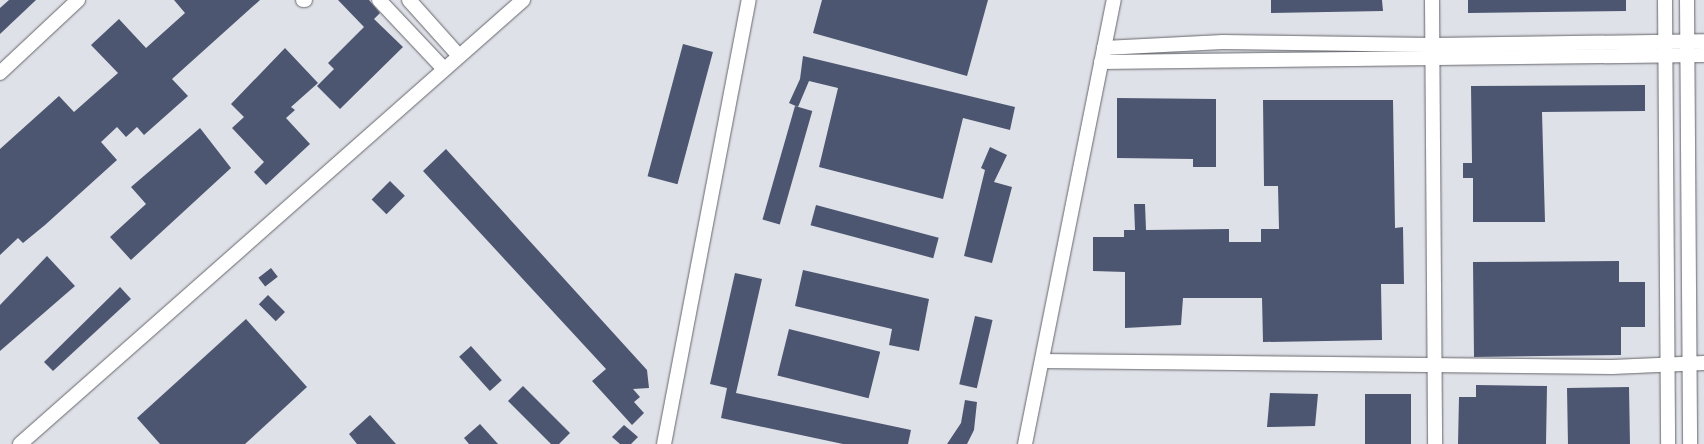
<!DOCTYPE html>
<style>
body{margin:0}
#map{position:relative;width:1704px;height:444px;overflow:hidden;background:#dfe1e8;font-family:Raleway,sans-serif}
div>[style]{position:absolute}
.building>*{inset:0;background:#4d5671;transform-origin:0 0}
.roads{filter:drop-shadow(0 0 1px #64666b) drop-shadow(0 0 1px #64666b)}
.minor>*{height:14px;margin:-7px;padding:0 7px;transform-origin:7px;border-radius:7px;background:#fff}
span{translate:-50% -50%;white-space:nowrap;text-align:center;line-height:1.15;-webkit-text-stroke:5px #eceef5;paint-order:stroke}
</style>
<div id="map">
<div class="building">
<div style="clip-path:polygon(9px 0,36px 0,0 34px,0 8px)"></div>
<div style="clip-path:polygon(174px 0,260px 0,172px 79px,188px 96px,144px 135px,137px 127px,126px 137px,117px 127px,101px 142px,117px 160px,45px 225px,23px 243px,18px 238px,0 255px,0 149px,59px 96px,74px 112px,118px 73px,91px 45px,119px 19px,146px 48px,185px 13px)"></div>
<div style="clip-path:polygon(338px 0,369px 0,380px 13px,374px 19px,403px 47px,340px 109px,317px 86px,334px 69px,328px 63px,364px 27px)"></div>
<div style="clip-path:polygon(822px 0,988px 0,967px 76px,813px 33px)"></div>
<div style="clip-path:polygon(1271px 0,1382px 0,1383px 11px,1271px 13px)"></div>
<div style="clip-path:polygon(1468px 0,1626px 0,1626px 11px,1468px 13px)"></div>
<div style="left:683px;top:44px;width:31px;height:137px;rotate:15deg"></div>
<div style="clip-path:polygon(285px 48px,318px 83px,291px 107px,295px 110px,286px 118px,310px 144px,266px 185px,254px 172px,264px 162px,232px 128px,244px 117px,231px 104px)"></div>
<div style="clip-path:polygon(803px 56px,1015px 107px,1010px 130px,963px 118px,943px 199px,819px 167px,838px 88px,809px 81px,798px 107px,789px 103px,800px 79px)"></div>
<div style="clip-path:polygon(1645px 85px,1645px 111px,1542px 112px,1545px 222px,1473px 222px,1473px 178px,1463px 178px,1463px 163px,1472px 163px,1471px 86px)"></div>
<div style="clip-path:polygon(1117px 98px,1216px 99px,1216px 167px,1193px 167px,1193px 159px,1117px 158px)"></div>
<div style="clip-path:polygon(1263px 100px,1393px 100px,1395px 228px,1403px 227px,1404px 284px,1381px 284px,1382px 340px,1263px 342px,1262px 298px,1183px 298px,1181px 325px,1125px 328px,1125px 272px,1093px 271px,1093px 237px,1124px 237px,1124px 230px,1135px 230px,1134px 204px,1145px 204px,1146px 230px,1229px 229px,1229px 242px,1261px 242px,1261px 229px,1279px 229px,1278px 186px,1264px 186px)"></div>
<div style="left:795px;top:106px;width:18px;height:118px;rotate:16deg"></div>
<div style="clip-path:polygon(200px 128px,231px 168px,131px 260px,110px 237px,146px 204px,131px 187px)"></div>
<div style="clip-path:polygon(990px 147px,1007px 155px,994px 182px,1012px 187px,992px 263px,964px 256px,985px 170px,981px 168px)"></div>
<div style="clip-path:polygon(446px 149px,647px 370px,649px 388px,633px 389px,640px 397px,634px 402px,644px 413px,632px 425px,592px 381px,606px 369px,423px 171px)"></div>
<div style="left:390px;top:181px;width:21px;height:26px;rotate:45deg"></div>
<div style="left:816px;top:205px;width:127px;height:21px;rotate:15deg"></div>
<div style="clip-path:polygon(47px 256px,75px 286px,0 351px,0 305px)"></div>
<div style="clip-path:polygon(1619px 261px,1619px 282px,1645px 282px,1645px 327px,1621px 327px,1621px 355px,1474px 357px,1473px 262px)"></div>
<div style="left:271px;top:268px;width:11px;height:16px;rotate:52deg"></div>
<div style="clip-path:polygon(803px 270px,929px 299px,919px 351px,889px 345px,892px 329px,795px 306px)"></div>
<div style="clip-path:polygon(735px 273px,762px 279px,736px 393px,911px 430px,908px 444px,843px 444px,721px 418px,727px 388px,710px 384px)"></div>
<div style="clip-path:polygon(120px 287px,131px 299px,53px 371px,44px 362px)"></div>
<div style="left:268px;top:295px;width:24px;height:13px;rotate:45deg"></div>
<div style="left:975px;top:316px;width:18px;height:70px;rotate:13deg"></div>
<div style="clip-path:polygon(246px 319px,307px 387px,245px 444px,160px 444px,137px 418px)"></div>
<div style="left:789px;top:329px;width:94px;height:48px;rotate:14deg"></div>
<div style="left:471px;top:346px;width:46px;height:16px;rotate:48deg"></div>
<div style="clip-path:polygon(1476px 385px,1547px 386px,1546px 444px,1458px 444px,1459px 397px,1476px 397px)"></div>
<div style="clip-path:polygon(523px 386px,570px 433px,559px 444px,551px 444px,508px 401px)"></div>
<div style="left:1629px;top:387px;width:57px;height:62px;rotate:89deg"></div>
<div style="clip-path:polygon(1270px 393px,1318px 394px,1315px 426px,1267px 427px)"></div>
<div style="left:1365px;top:394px;width:46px;height:50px"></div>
<div style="clip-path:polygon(965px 400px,977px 402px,974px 430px,967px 444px,947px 444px,961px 423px)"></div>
<div style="clip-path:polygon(370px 415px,396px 444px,357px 444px,349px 434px)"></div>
<div style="clip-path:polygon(480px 424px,498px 444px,469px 444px,464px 438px)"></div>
<div style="clip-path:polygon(624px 425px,638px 437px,631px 444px,620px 444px,612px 437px)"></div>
</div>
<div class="roads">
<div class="minor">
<div style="left:303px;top:0;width:2px"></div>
<div style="left:379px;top:0;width:95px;rotate:46.7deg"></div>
<div style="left:409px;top:0;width:75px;rotate:48.2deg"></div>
<div style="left:1432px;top:0;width:444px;rotate:89.6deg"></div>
<div style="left:1665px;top:0;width:444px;rotate:89.6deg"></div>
<div style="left:1687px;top:0;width:444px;rotate:89.6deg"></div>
<div style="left:1104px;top:48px;width:119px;rotate:-2.9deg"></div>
<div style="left:1223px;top:42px;width:210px;rotate:0.8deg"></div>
<div style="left:1433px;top:45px;width:271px;rotate:-0.8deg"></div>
<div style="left:1101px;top:62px;width:603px;rotate:-0.67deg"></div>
<div style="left:0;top:73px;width:107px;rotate:-43.1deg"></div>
<div style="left:1042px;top:361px;width:570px;rotate:0.6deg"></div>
<div style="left:1612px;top:367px;width:92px;rotate:-2.5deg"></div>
<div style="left:20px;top:444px;width:671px;rotate:-41.43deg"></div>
<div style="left:664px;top:444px;width:452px;rotate:-79.2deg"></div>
<div style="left:1025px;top:444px;width:453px;rotate:-78.7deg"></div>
</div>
</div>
</div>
